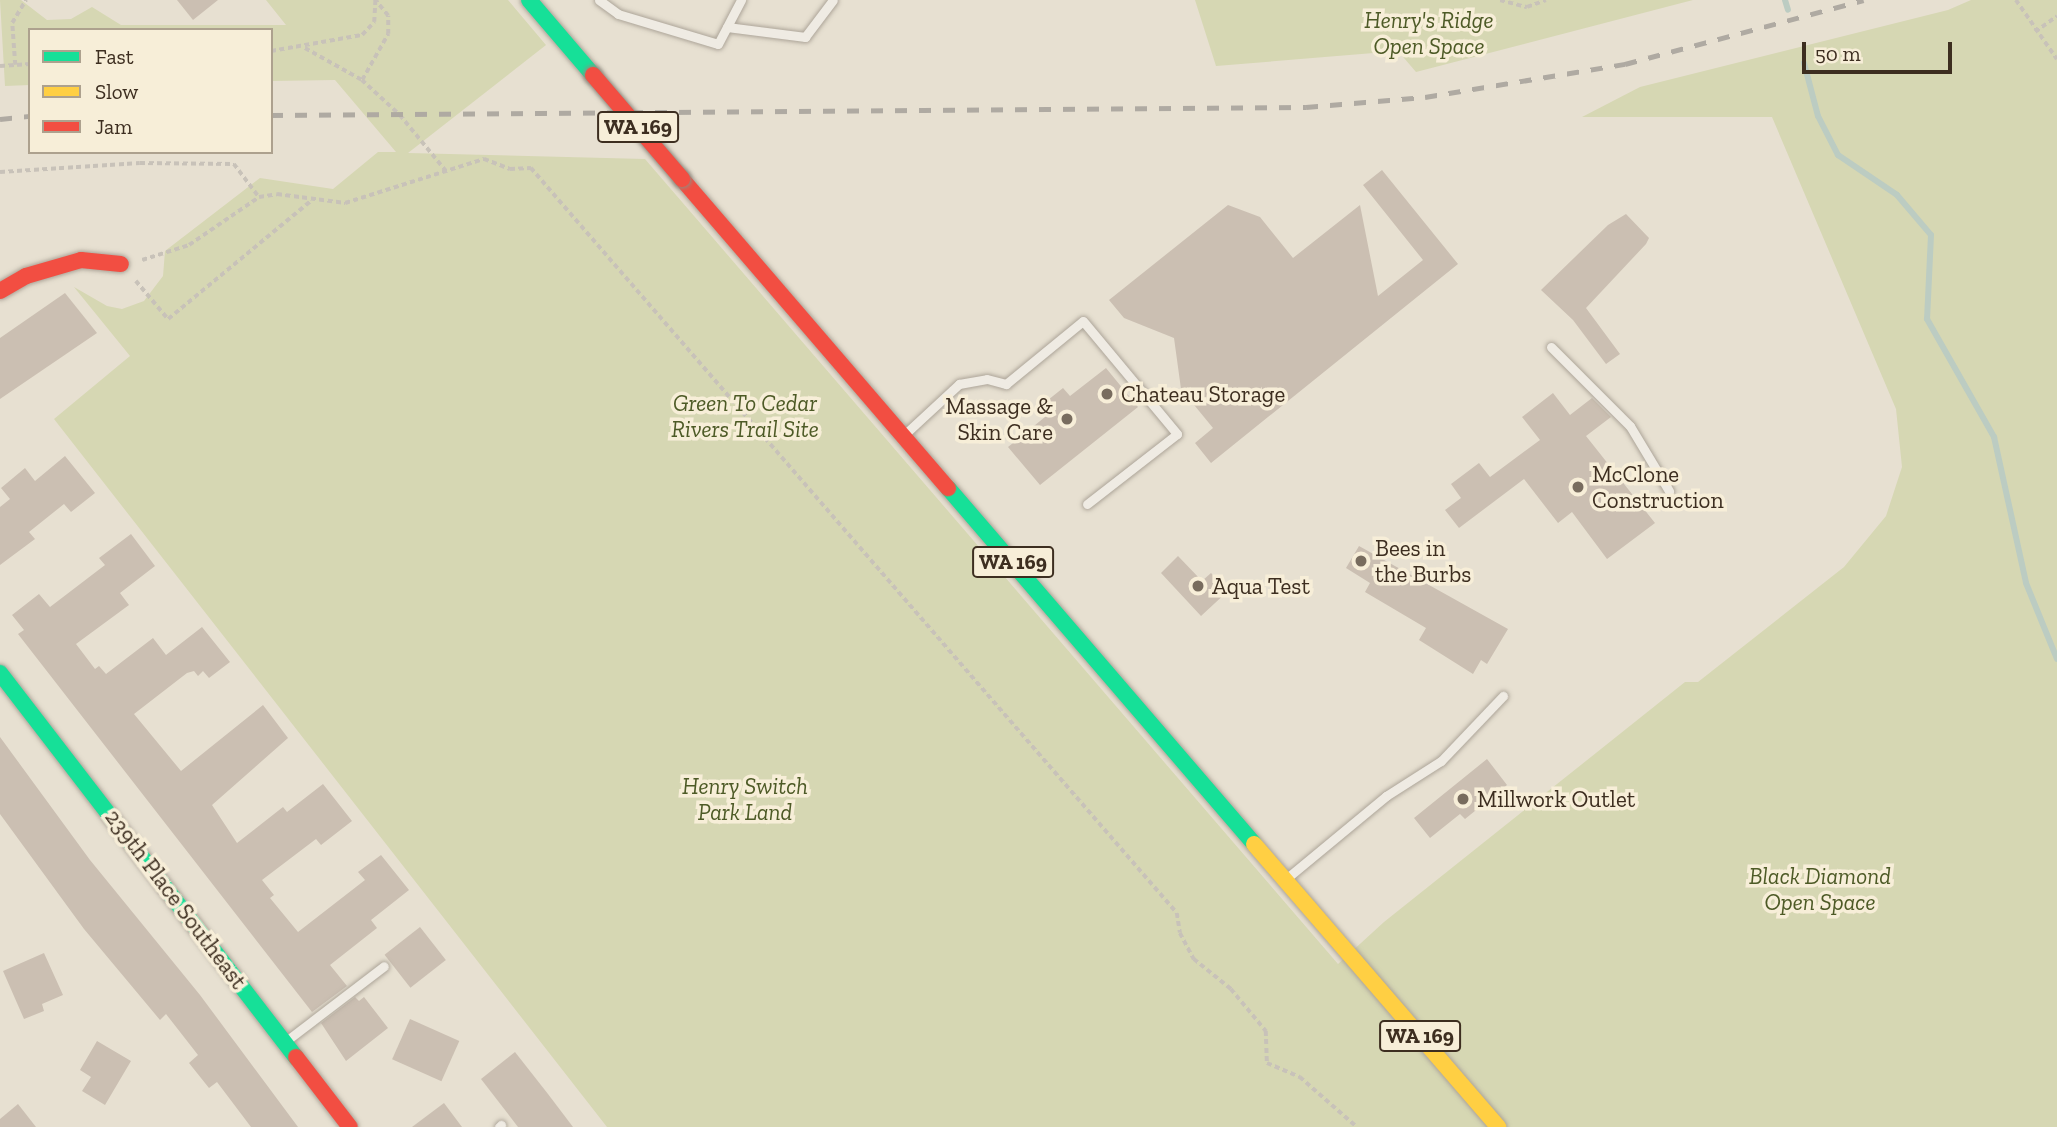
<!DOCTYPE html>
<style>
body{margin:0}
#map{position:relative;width:2057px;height:1127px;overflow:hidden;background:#e7e0d1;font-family:"Zilla Slab",serif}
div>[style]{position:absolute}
.green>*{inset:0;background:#d6d7b3}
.stream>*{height:6px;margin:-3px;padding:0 3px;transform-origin:3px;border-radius:3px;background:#bcccc2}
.building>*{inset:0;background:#cbbfb2;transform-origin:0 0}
.path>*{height:3.5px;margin-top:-1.75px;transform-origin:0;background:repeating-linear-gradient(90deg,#c8c2b9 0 5px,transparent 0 8.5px)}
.roads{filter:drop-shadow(0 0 2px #ada599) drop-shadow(0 0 2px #ada599)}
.lane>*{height:9px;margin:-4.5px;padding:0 4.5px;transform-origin:4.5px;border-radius:4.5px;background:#efebe3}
.fast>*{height:16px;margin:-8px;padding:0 8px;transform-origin:8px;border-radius:8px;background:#16e098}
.slow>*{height:16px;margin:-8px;padding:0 8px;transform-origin:8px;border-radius:8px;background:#ffcf43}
.jam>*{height:16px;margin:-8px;padding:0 8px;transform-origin:8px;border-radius:8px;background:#f24e42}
.rail>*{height:5px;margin-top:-2.5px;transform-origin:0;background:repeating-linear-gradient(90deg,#afaaa2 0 12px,transparent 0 24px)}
.bridges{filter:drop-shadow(0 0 2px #928b80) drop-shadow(0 0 2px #928b80)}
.jam-bridge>*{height:16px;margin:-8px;padding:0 8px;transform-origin:8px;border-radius:8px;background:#f24e42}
.dots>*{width:19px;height:19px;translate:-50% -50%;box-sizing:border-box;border:4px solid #f7eed8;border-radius:50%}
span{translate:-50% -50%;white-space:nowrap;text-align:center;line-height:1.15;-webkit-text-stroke:7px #f7eed8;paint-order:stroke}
.shield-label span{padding:2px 5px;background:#f7eed8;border:2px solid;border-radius:5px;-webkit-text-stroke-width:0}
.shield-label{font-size:21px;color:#3d2e20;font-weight:700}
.park-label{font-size:23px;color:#4d5a26;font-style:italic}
.poi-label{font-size:23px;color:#3d2e20}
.left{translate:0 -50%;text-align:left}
.right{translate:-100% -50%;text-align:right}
.street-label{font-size:23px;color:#3d2e20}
.legend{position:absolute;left:28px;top:28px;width:245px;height:126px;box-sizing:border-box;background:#f7eed8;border:2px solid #ada18e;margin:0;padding:9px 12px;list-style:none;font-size:21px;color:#3d2e20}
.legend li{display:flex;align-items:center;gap:14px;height:35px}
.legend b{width:35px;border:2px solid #ada18e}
.scale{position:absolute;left:1802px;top:42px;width:150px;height:32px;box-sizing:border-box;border:4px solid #3d2e20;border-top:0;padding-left:9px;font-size:21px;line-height:24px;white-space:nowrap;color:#3d2e20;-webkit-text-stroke:5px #f7eed8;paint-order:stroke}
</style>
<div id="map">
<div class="green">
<div style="clip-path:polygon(0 0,21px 0,47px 20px,71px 19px,92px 7px,121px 25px,286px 25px,266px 0,508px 0,546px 45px,408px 153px,645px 159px,1338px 964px,1384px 922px,1685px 682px,1698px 682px,1844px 567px,1886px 516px,1902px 467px,1896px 409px,1772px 117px,1582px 117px,1640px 87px,1948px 10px,1971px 0,2057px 0,2057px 1127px,607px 1127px,54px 419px,130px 356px,74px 287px,107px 306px,122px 309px,144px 301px,163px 276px,165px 251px,260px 178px,333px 189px,378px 152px,396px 152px,335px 80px,271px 81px,271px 30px,30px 30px,30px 85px,5px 86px)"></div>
<div style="clip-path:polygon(1195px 0,1693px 0,1416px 72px,1398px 51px,1216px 66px)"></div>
</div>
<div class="stream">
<div style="left:1785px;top:0;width:10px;rotate:73deg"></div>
<div style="left:1804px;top:63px;width:55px;rotate:75.2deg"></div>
<div style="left:1818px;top:116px;width:44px;rotate:62.9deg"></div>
<div style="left:1838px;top:155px;width:71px;rotate:34.1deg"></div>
<div style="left:1897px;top:195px;width:52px;rotate:49.6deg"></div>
<div style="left:1931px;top:235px;width:84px;rotate:92.7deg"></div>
<div style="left:1927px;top:319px;width:136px;rotate:60.4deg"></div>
<div style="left:1994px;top:437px;width:149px;rotate:77.6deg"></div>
<div style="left:2026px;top:583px;width:82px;rotate:67.8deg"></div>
</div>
<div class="building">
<div style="clip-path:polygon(177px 0,218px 0,193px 20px)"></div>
<div style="clip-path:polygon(1382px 170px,1458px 264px,1211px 463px,1195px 443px,1213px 428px,1181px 389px,1174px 338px,1124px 318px,1109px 300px,1228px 205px,1260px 217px,1293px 258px,1360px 205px,1378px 296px,1423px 260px,1363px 185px)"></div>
<div style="clip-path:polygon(1626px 214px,1649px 238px,1646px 244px,1586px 308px,1620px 354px,1606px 364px,1573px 320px,1541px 290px,1608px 225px)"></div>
<div style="clip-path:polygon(65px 293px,97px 333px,0 399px,0 338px)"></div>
<div style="clip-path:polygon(1106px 368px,1138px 407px,1040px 485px,1008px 447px,1045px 417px,1038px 408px,1063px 388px,1070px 396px)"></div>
<div style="clip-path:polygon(1553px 393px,1570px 415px,1592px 398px,1611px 417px,1586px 436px,1655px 523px,1607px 559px,1572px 512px,1558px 523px,1524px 479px,1459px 528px,1445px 510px,1461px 498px,1451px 484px,1479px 463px,1490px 477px,1540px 440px,1522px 417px)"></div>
<div style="clip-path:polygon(65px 456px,95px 493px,71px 512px,64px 504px,29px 532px,35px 539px,0 565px,0 507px,10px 499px,1px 488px,25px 468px,35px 481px)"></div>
<div style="clip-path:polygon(131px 534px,155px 566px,120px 593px,129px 605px,76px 644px,95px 669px,99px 666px,106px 674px,153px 638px,166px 655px,202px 627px,230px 662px,209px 678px,203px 671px,198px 676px,194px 671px,187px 673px,134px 714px,181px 771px,263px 705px,288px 738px,212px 805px,237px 843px,283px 807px,287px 812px,323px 784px,352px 821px,321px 845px,316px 839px,262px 880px,274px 895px,270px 898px,298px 932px,365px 880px,358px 872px,381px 855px,409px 890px,371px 920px,377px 928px,330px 965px,347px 986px,312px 1012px,18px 634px,24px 630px,12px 615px,39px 594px,50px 607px,105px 565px,99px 558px)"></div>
<div style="clip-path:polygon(1359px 546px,1508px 629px,1487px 664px,1481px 660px,1473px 674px,1419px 640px,1426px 628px,1365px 592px,1370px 583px,1346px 568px)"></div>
<div style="clip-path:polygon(1178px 556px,1202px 581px,1211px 573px,1228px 591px,1201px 616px,1161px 573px)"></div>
<div style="clip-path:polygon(0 737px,90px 860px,200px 995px,298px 1127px,251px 1127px,217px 1082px,209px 1088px,189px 1063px,198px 1055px,166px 1014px,160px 1020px,84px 929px,0 814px)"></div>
<div style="clip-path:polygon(1487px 759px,1507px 785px,1465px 819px,1460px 814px,1430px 838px,1414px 818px)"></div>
<div style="left:420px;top:927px;width:42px;height:45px;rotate:52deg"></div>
<div style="clip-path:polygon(44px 953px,63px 995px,42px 1004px,44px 1011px,24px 1019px,3px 971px)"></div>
<div style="clip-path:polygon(355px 997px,359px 1001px,364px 997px,388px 1028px,346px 1061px,321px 1023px)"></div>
<div style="left:410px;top:1019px;width:54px;height:44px;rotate:24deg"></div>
<div style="clip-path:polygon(97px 1041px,131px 1061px,105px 1105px,82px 1091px,91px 1077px,80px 1070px)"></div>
<div style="clip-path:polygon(515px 1052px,548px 1094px,573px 1127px,518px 1127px,481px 1079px)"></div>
<div style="clip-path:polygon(444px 1103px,462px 1127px,412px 1127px)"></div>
<div style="clip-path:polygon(18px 1104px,36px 1127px,0 1127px,0 1119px)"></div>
</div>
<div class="path">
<div style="left:1500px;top:0;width:28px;rotate:15deg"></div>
<div style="left:1527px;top:7px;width:20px;rotate:-20deg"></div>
<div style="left:2016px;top:0;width:72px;rotate:55.2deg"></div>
<div style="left:2035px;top:32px;width:27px;rotate:-36deg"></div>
<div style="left:305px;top:48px;width:65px;rotate:29.3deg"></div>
<div style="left:362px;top:80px;width:52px;rotate:42.6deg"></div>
<div style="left:400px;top:115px;width:72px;rotate:50.6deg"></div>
<div style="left:271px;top:51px;width:92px;rotate:-10deg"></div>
<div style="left:362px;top:35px;width:18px;rotate:-47deg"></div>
<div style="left:374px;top:22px;width:22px;rotate:-87deg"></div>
<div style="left:15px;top:65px;width:42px;rotate:-94.1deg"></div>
<div style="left:12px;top:23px;width:27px;rotate:-59deg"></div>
<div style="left:0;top:66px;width:30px;rotate:-4deg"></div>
<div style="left:362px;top:80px;width:53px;rotate:-60.5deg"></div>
<div style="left:388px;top:34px;width:18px;rotate:-90deg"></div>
<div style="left:388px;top:16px;width:21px;rotate:-129deg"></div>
<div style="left:0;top:172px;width:140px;rotate:-3.7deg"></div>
<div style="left:140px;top:163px;width:94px;rotate:0.6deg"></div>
<div style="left:234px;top:164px;width:41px;rotate:52.9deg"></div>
<div style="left:142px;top:260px;width:49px;rotate:-17.7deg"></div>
<div style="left:189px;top:245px;width:85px;rotate:-34.4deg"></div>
<div style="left:259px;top:197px;width:18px;rotate:-9deg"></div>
<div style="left:277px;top:194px;width:69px;rotate:7.5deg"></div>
<div style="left:345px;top:203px;width:146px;rotate:-17.6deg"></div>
<div style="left:484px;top:159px;width:28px;rotate:21deg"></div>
<div style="left:510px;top:169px;width:21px;rotate:-3deg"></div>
<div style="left:531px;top:168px;width:986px;rotate:49.07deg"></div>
<div style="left:1177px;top:913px;width:20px;rotate:81deg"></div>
<div style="left:1180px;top:933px;width:30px;rotate:62deg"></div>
<div style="left:1194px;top:959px;width:48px;rotate:39deg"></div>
<div style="left:1231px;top:989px;width:55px;rotate:50.2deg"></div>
<div style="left:1266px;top:1031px;width:32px;rotate:88deg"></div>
<div style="left:1267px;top:1063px;width:36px;rotate:23deg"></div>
<div style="left:1300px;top:1077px;width:76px;rotate:41.3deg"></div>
<div style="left:136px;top:281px;width:50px;rotate:49.9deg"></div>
<div style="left:168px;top:319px;width:188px;rotate:-39.6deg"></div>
</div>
<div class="roads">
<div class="lane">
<div style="left:599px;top:0;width:24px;rotate:36deg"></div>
<div style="left:618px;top:14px;width:104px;rotate:16.7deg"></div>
<div style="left:718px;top:44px;width:50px;rotate:-62.4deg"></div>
<div style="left:727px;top:27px;width:79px;rotate:7.3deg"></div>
<div style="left:805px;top:37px;width:46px;rotate:-52.9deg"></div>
<div style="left:1551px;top:347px;width:112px;rotate:45deg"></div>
<div style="left:1630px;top:426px;width:76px;rotate:59deg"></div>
<div style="left:905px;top:434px;width:74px;rotate:-42.8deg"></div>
<div style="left:959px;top:384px;width:28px;rotate:-10deg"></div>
<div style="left:987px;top:379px;width:20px;rotate:15deg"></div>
<div style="left:1006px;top:384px;width:99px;rotate:-39.3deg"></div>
<div style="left:1083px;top:321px;width:147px;rotate:50.2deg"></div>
<div style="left:1177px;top:434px;width:114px;rotate:142.1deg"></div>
<div style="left:1287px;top:878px;width:129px;rotate:-39.6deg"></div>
<div style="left:1386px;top:796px;width:65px;rotate:-32.5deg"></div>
<div style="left:1441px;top:761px;width:90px;rotate:-46.4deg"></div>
<div style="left:286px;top:1041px;width:123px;rotate:-37.4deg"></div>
<div style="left:499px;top:1127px;width:3px;rotate:-45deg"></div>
</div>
<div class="fast">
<div style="left:529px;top:0;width:99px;rotate:49.5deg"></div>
<div style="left:948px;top:488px;width:469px;rotate:49.3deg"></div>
<div style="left:0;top:673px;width:485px;rotate:52.4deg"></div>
</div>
<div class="slow">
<div style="left:1254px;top:844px;width:374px;rotate:49.2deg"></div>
</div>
<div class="jam">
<div style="left:682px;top:179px;width:408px;rotate:49.3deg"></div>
<div style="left:0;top:291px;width:30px;rotate:-30deg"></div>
<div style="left:26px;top:276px;width:57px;rotate:-16.2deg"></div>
<div style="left:81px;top:260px;width:40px;rotate:5.7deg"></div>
<div style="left:296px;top:1057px;width:88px;rotate:52.4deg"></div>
</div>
</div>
<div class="rail">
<div style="left:271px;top:115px;width:1035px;rotate:-0.44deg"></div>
<div style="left:1306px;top:107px;width:119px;rotate:-4.8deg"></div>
<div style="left:1425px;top:97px;width:203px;rotate:-9.4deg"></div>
<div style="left:1625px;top:64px;width:247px;rotate:-15deg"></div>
<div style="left:0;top:119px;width:30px;rotate:-6deg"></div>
</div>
<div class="bridges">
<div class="jam-bridge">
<div style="left:593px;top:75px;width:137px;rotate:49.4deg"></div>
</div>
</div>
<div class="dots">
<div style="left:1107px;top:394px;background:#786c5e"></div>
<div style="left:1067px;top:419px;background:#786c5e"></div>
<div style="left:1578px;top:487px;background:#786c5e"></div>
<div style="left:1361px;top:561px;background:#786c5e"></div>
<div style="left:1198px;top:586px;background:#786c5e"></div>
<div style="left:1463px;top:799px;background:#786c5e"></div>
</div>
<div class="shield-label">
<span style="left:638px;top:127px">WA 169</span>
<span style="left:1013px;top:562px">WA 169</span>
<span style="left:1420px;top:1036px">WA 169</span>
</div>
<div class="park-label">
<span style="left:1429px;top:33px">Henry's Ridge<br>Open Space</span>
<span style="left:745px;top:416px">Green To Cedar<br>Rivers Trail Site</span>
<span style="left:745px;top:799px">Henry Switch<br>Park Land</span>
<span style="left:1820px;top:889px">Black Diamond<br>Open Space</span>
</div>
<div class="poi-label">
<span class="left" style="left:1121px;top:394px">Chateau Storage</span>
<span class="right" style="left:1053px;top:419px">Massage &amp;<br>Skin Care</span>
<span class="left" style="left:1592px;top:487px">McClone<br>Construction</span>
<span class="left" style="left:1375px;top:561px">Bees in<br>the Burbs</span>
<span class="left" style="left:1212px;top:586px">Aqua Test</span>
<span class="left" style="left:1477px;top:799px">Millwork Outlet</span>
</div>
<div class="street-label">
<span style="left:176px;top:899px;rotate:53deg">239th Place Southeast</span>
</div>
<ul class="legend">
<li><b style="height:9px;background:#16e098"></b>Fast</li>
<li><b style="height:9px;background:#ffcf43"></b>Slow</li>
<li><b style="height:9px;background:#f24e42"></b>Jam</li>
</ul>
<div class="scale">50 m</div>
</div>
